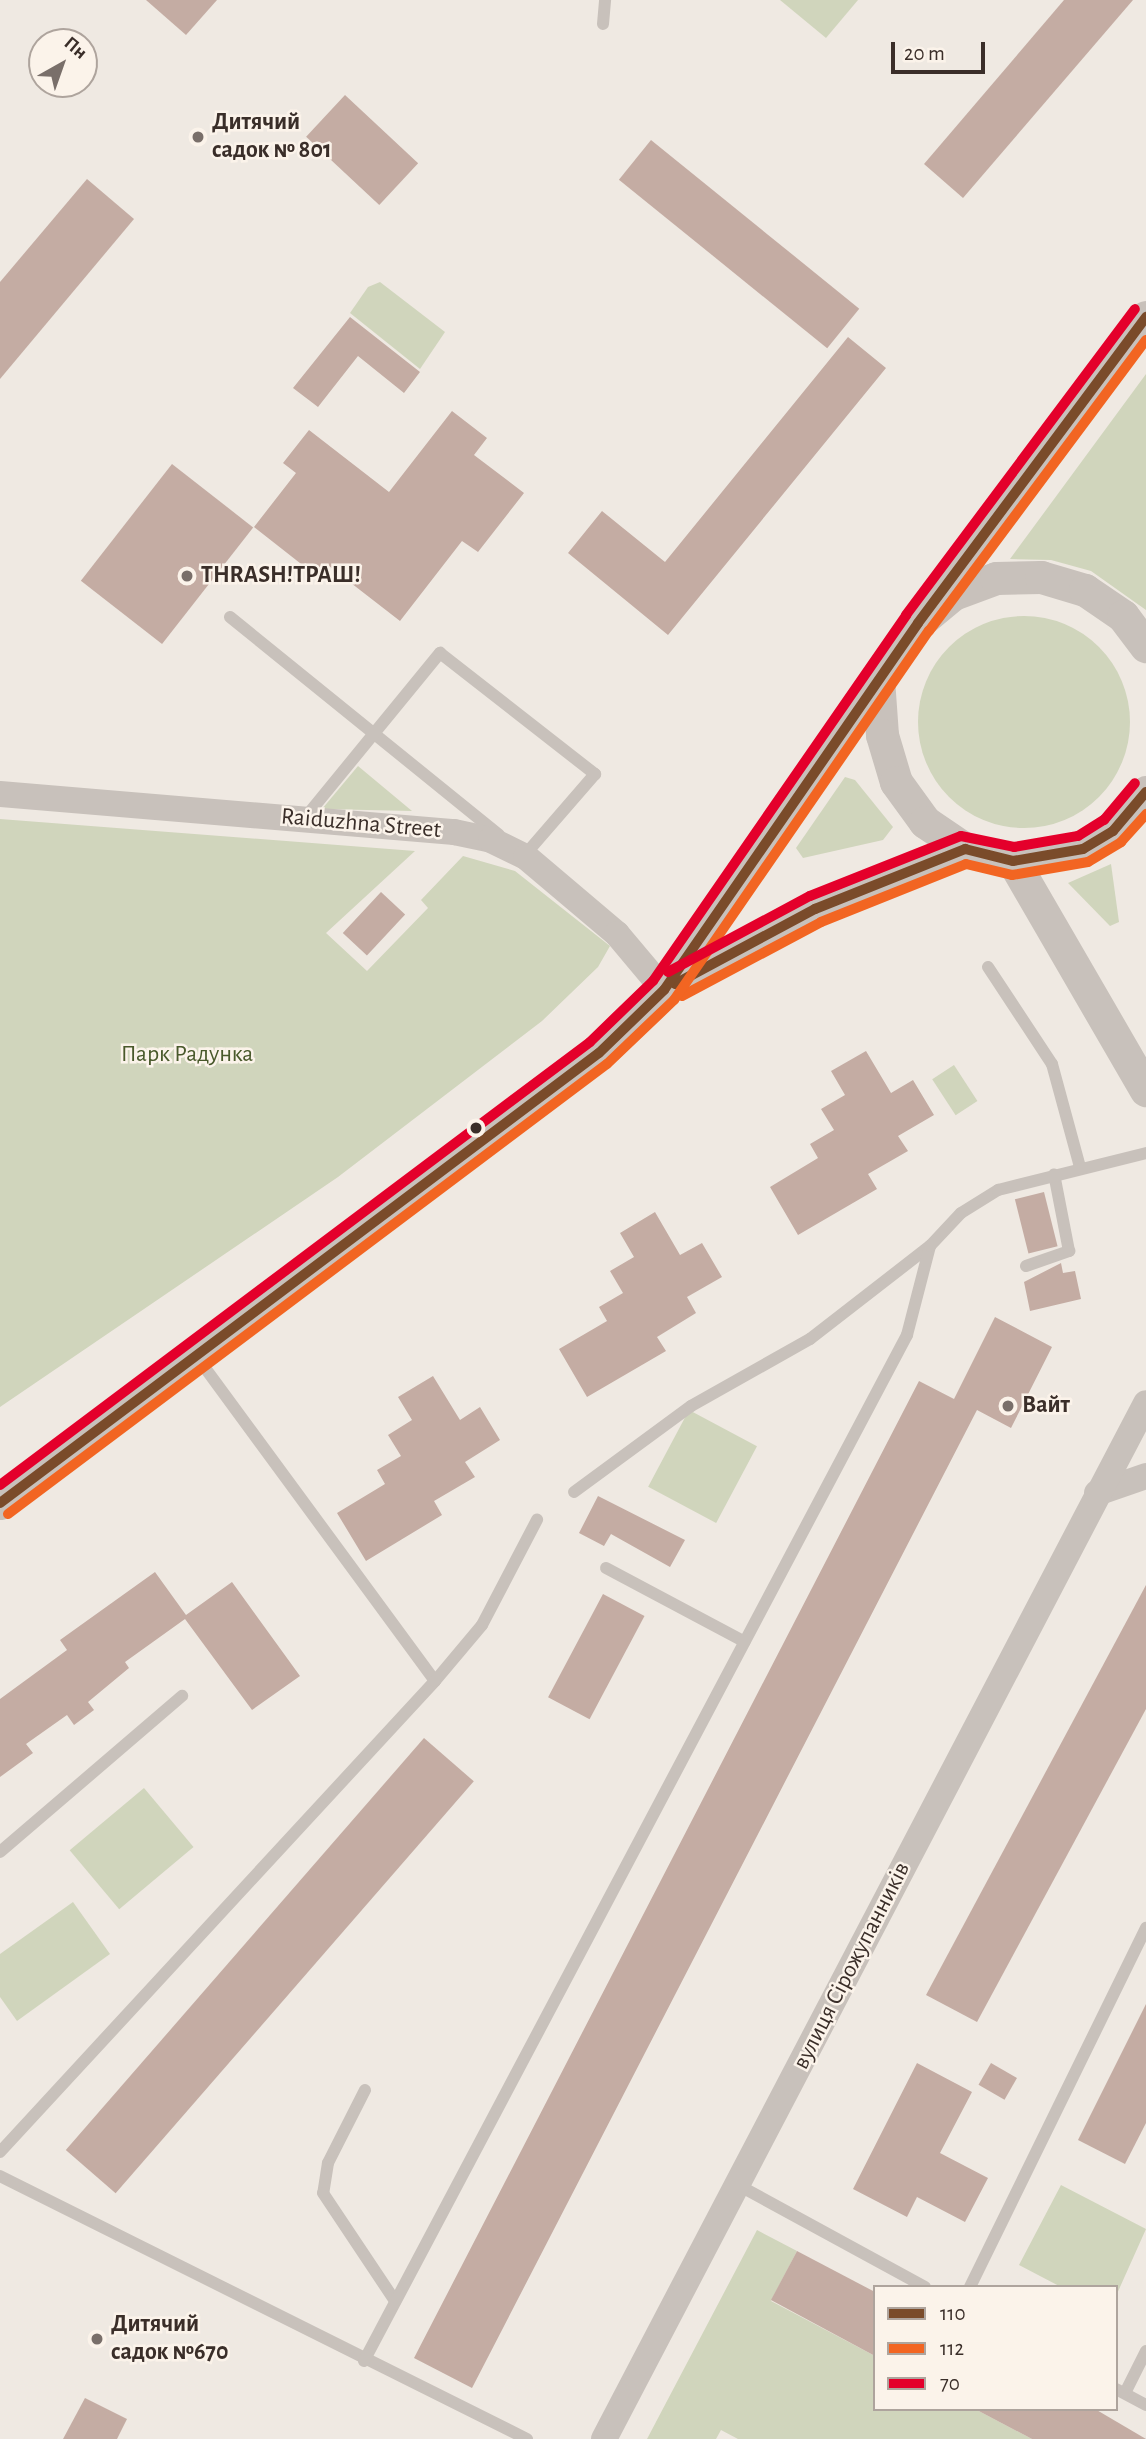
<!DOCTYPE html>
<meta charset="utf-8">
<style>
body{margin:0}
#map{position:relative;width:1146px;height:2439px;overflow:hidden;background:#efe9e2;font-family:"Alegreya Sans",sans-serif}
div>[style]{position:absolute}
.green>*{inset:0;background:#d0d5bc;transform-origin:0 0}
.round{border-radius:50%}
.building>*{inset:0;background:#c4aca3;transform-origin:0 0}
.service>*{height:12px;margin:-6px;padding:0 6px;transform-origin:6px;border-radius:6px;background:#c8c1bb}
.minor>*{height:26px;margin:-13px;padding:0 13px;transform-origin:13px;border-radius:13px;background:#c8c1bb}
.tertiary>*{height:33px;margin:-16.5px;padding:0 16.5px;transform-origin:16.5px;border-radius:16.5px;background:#c8c1bb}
.bus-1>*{height:10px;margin:-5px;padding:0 5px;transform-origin:5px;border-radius:5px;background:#7a4b2a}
.bus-2>*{height:10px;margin:-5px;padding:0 5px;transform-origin:5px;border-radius:5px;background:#f26522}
.bus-3>*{height:10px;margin:-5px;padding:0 5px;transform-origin:5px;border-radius:5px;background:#e4002b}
.dots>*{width:19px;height:19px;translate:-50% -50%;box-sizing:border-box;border:4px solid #fbf3ea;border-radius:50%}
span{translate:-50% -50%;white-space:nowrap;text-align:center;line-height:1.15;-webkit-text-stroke:5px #fbf3ea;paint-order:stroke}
.poi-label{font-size:24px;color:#3a2e29;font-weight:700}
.left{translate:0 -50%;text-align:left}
.street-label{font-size:24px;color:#3a2e29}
.park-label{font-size:24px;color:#49592b}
.legend{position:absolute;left:873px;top:2285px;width:245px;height:126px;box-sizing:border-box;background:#fbf3ea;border:2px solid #aea49d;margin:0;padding:9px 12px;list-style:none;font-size:21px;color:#3a2e29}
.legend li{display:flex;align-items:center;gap:14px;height:35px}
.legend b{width:35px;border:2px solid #aea49d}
.north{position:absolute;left:28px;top:28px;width:70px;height:70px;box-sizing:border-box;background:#fbf3ea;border:2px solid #aea49d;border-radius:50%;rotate:40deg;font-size:19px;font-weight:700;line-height:28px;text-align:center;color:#3a2e29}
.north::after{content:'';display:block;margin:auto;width:24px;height:32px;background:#796f6a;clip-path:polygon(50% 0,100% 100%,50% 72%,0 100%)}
.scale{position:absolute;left:891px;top:42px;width:94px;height:32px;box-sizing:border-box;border:4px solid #3a2e29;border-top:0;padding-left:9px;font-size:21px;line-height:24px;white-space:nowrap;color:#3a2e29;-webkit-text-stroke:5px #fbf3ea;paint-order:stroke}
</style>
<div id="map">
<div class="green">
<div style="clip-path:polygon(780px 0,858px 0,826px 38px)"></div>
<div style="clip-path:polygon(380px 282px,445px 332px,420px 369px,350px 313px,368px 287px)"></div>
<div style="clip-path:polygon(1146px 374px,1146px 610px,1091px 571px,1051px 560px,1010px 559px)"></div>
<div class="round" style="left:918px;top:616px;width:212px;height:212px"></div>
<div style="clip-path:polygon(358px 766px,412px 811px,322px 809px)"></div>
<div style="clip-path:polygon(845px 777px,855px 780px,893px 827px,883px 840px,803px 858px,796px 848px)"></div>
<div style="clip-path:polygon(0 819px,415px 851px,326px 933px,367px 971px,428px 908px,421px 900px,463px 856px,515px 871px,610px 946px,598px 967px,542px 1021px,338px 1177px,0 1407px)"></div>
<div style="clip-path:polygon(1111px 864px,1119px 922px,1110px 926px,1068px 883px)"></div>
<div style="left:954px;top:1065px;width:43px;height:26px;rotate:57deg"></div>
<div style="left:689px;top:1410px;width:77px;height:87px;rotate:28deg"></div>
<div style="left:144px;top:1788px;width:77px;height:97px;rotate:50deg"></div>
<div style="clip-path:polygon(73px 1902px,110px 1954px,17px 2021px,0 1997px,0 1954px)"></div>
<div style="clip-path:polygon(1061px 2185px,1146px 2229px,1116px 2296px,1116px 2287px,1061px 2287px,1019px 2265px)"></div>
<div style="clip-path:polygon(757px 2230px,797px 2251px,771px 2301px,875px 2356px,875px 2409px,975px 2409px,1032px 2439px,738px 2439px,721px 2430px,716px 2439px,647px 2439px)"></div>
</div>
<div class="building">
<div style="clip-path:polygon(146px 0,217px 0,186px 35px)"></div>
<div style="clip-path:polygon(1064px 0,1133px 0,963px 198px,924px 164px)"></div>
<div style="left:345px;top:95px;width:100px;height:57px;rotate:43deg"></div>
<div style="left:651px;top:140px;width:268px;height:51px;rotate:39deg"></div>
<div style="clip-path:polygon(87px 179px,134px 219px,0 379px,0 282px)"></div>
<div style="clip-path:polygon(350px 317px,420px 372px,404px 393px,358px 356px,318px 407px,293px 388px)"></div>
<div style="clip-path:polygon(848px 337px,886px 368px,668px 635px,568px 553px,602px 511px,665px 562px)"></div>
<div style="clip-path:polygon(452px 411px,487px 438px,474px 455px,524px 493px,478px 552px,462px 541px,400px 621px,329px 566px,319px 578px,254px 527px,296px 473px,283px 463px,309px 430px,389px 492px)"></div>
<div style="left:172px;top:464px;width:103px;height:148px;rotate:38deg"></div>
<div style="left:381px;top:892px;width:33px;height:56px;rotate:43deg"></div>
<div style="clip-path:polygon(866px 1051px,891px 1093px,913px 1080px,934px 1115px,898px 1136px,908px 1151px,868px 1174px,877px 1189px,798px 1235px,770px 1187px,818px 1158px,810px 1144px,834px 1130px,821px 1109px,845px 1095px,831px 1071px)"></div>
<div style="left:1044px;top:1192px;width:56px;height:30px;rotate:76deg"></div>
<div style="clip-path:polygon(655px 1212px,680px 1255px,702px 1243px,722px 1277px,687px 1297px,696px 1313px,657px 1337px,666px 1351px,587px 1397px,559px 1349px,607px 1321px,599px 1307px,623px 1293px,610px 1271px,634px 1257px,620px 1233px)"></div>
<div style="clip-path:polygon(1061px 1263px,1063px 1273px,1075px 1271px,1081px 1299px,1030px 1311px,1024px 1282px)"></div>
<div style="clip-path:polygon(995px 1317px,1052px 1347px,1011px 1428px,977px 1410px,472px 2388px,414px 2358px,919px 1381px,954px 1399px)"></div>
<div style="clip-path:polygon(433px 1376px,460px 1420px,480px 1407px,500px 1440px,465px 1462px,475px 1477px,434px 1501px,442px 1515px,366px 1561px,337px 1513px,385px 1484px,377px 1470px,401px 1456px,388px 1435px,412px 1420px,398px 1397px)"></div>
<div style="clip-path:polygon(598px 1496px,685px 1540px,670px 1567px,611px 1534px,604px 1546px,579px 1533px)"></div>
<div style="clip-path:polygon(155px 1572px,186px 1615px,232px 1582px,300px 1676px,252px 1710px,185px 1619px,125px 1662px,129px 1668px,88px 1702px,94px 1710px,74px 1725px,67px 1715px,26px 1744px,33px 1753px,0 1777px,0 1699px,67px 1650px,60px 1640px)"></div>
<div style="clip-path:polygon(1146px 1585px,1146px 1709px,977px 2022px,926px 1995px)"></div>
<div style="left:603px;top:1594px;width:47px;height:117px;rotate:28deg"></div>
<div style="left:424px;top:1738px;width:66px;height:546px;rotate:41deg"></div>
<div style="clip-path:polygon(1146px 2004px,1146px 2123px,1125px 2164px,1078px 2140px)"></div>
<div style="clip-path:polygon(917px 2063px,972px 2092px,940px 2153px,988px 2178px,965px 2222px,917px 2197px,907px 2217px,853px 2189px)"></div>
<div style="left:991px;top:2063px;width:30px;height:25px;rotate:30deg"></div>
<div style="clip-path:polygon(797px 2251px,875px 2292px,875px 2356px,771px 2300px)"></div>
<div style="clip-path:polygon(85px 2398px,127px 2419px,117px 2439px,63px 2439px)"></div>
<div style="clip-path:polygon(975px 2409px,1095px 2409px,1146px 2439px,1032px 2439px)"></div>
</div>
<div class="service">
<div style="left:603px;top:24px;width:24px;rotate:-85deg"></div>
<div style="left:230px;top:617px;width:346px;rotate:39deg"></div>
<div style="left:304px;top:819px;width:215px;rotate:-50.7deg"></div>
<div style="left:440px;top:653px;width:197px;rotate:38deg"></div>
<div style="left:595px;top:774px;width:108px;rotate:130.9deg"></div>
<div style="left:988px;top:967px;width:116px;rotate:56.6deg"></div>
<div style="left:1052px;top:1064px;width:107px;rotate:74.8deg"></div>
<div style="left:1026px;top:1266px;width:46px;rotate:-19.2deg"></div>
<div style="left:1069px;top:1251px;width:78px;rotate:-101deg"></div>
<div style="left:197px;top:1357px;width:402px;rotate:53.7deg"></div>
<div style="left:574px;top:1492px;width:145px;rotate:-36.3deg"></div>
<div style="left:691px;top:1406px;width:137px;rotate:-29.4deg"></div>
<div style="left:810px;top:1339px;width:152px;rotate:-37.8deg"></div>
<div style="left:606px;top:1568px;width:157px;rotate:28deg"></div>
<div style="left:0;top:1852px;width:240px;rotate:-40.6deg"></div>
<div style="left:365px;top:2090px;width:82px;rotate:116.9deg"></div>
<div style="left:328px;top:2163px;width:30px;rotate:99deg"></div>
<div style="left:323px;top:2193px;width:130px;rotate:56.3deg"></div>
<div style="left:0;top:2152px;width:641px;rotate:-47.28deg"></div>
<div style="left:435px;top:1681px;width:73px;rotate:-50deg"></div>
<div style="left:482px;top:1625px;width:119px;rotate:-62.4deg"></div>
<div style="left:0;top:2176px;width:589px;rotate:26.52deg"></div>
<div style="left:738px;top:2185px;width:213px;rotate:28.6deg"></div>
<div style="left:970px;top:2287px;width:400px;rotate:-63.9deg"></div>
<div style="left:364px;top:2361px;width:1161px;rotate:-62.11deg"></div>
<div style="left:907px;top:1335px;width:92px;rotate:-75.5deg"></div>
<div style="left:930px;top:1246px;width:45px;rotate:-46.8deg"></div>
<div style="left:961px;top:1213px;width:44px;rotate:-31.9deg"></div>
<div style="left:998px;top:1190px;width:153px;rotate:-14deg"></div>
<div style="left:1116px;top:2389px;width:34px;rotate:28deg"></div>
<div style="left:1125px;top:2393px;width:47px;rotate:-63.4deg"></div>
</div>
<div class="minor">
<div style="left:0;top:794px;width:456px;rotate:4.8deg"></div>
<div style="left:454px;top:832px;width:38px;rotate:12deg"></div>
<div style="left:491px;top:840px;width:39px;rotate:26deg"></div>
<div style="left:526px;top:857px;width:119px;rotate:40.2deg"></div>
<div style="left:617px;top:934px;width:73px;rotate:50deg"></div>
<div style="left:1097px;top:1493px;width:52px;rotate:-19.1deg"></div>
<div style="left:604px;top:2439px;width:1169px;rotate:-62.38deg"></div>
</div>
<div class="tertiary">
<div style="left:932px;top:604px;width:358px;rotate:-53.3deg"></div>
<div style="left:878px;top:679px;width:56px;rotate:85.9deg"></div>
<div style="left:882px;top:735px;width:49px;rotate:73.4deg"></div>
<div style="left:896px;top:782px;width:49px;rotate:54.1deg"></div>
<div style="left:925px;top:822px;width:48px;rotate:34deg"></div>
<div style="left:965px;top:849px;width:49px;rotate:14deg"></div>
<div style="left:1013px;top:861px;width:71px;rotate:-9.7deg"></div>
<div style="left:1083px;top:849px;width:35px;rotate:-31deg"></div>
<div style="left:1113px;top:831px;width:51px;rotate:-49.8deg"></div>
<div style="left:1013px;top:861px;width:265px;rotate:59.9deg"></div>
<div style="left:669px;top:987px;width:166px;rotate:-28.1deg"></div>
<div style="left:815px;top:909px;width:162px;rotate:-21.8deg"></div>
<div style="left:0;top:1503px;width:749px;rotate:-36.92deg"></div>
<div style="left:599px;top:1053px;width:91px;rotate:-44.1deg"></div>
<div style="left:664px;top:990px;width:446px;rotate:-55.3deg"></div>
<div style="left:918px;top:623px;width:45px;rotate:-39.6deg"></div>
<div style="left:953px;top:594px;width:46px;rotate:-20.4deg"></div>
<div style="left:996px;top:578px;width:45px;rotate:-1.3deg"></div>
<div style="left:1041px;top:577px;width:46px;rotate:16.5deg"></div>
<div style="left:1085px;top:590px;width:46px;rotate:34.4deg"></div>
<div style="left:1123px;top:616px;width:38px;rotate:53deg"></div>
</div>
<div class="bus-1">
<div style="left:675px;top:984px;width:159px;rotate:-28.2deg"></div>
<div style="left:815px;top:909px;width:162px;rotate:-21.8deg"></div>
<div style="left:965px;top:849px;width:49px;rotate:14deg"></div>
<div style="left:1013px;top:861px;width:71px;rotate:-9.7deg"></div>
<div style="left:1083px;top:849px;width:35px;rotate:-31deg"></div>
<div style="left:1113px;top:831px;width:51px;rotate:-49.8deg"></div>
<div style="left:0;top:1503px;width:749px;rotate:-36.92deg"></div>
<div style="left:599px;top:1053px;width:91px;rotate:-44.1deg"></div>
<div style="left:664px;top:990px;width:446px;rotate:-55.3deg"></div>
<div style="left:918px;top:623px;width:382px;rotate:-53.3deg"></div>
</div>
<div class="bus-2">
<div style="left:682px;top:996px;width:157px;rotate:-28deg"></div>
<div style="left:821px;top:922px;width:156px;rotate:-21.8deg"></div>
<div style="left:966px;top:864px;width:47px;rotate:13.4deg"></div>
<div style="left:1012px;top:875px;width:77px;rotate:-9.7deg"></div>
<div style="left:1088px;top:862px;width:39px;rotate:-31deg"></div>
<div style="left:1121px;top:842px;width:38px;rotate:-48deg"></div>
<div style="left:8px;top:1514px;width:749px;rotate:-36.92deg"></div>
<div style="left:607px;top:1064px;width:93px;rotate:-43.7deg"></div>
<div style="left:674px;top:1000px;width:449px;rotate:-55.4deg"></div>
<div style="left:929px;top:631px;width:363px;rotate:-53.3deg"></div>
</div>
<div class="bus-3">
<div style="left:668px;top:972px;width:161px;rotate:-28.2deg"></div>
<div style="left:810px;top:896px;width:162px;rotate:-21.7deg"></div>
<div style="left:961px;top:836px;width:54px;rotate:11.7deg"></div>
<div style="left:1014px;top:847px;width:65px;rotate:-9.8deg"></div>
<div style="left:1078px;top:836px;width:31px;rotate:-32deg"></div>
<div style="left:1104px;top:820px;width:48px;rotate:-50deg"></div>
<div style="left:0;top:1485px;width:738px;rotate:-36.9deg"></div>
<div style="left:590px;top:1042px;width:88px;rotate:-44.1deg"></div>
<div style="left:653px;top:981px;width:445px;rotate:-55.3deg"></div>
<div style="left:906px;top:615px;width:382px;rotate:-53.2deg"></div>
</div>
<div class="dots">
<div style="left:198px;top:137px;background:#796f6a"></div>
<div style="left:187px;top:576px;background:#796f6a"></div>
<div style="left:476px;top:1128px;background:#3a2e29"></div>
<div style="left:1008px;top:1406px;background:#796f6a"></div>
<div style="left:97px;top:2339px;background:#796f6a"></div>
</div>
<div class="poi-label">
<span class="left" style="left:212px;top:137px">Дитячий<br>садок № 801</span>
<span class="left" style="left:201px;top:576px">ТHRASH!ТРАШ!</span>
<span class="left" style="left:1022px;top:1406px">Вайт</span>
<span class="left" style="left:111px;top:2339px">Дитячий<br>садок №670</span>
</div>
<div class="street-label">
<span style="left:361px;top:824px;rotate:5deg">Raiduzhna Street</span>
<span style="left:852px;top:1966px;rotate:-63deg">вулиця Сірожупанників</span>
</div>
<div class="park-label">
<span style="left:187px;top:1055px">Парк Радунка</span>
</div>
<ul class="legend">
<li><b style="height:9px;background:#7a4b2a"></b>110</li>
<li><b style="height:9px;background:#f26522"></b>112</li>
<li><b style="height:9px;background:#e4002b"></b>70</li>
</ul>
<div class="north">Пн</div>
<div class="scale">20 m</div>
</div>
